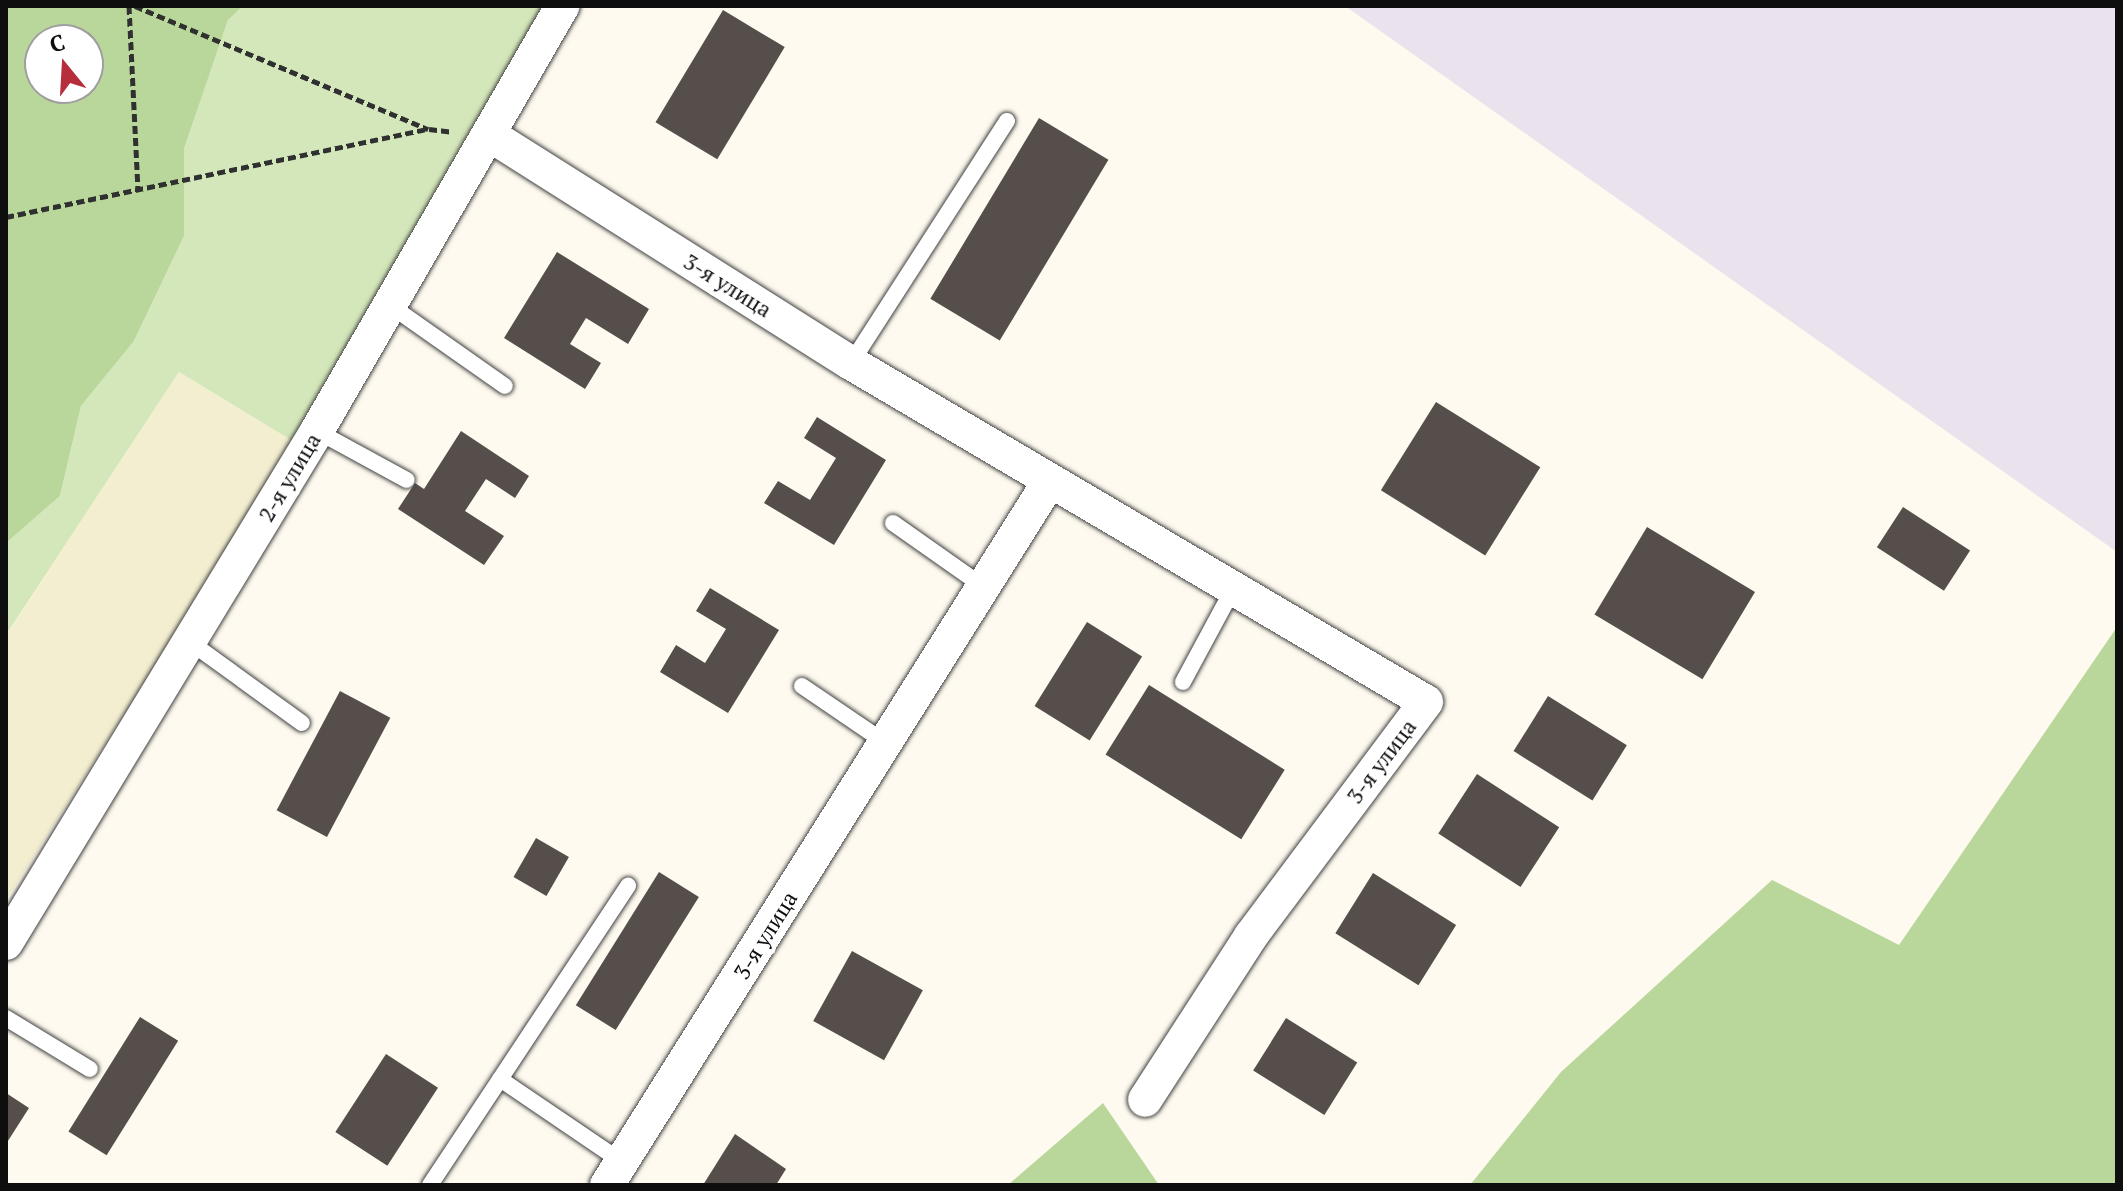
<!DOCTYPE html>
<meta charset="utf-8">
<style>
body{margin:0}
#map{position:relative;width:2123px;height:1191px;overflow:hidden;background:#fefaef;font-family:"PT Serif",serif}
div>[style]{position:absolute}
.industrial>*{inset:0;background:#eae2ec}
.farmland>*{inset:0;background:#f3eed0}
.green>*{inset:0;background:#d4e7ba}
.forest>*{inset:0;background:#b9d79b}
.building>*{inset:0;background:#564e4b;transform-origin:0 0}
.path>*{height:5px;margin-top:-2.5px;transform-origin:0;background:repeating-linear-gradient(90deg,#303030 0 8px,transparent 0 12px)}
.roads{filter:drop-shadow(0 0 2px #414141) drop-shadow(0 0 2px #414141)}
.service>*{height:16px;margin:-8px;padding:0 8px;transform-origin:8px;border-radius:8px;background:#fff}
.minor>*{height:34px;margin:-17px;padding:0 17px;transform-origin:17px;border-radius:17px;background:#fff}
span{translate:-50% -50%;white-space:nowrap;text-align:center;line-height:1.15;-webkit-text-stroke:8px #fff;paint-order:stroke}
.street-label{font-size:22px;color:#0e0e0e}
.frame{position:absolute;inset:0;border:8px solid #0e0e0e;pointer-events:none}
.north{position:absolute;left:24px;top:24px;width:80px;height:80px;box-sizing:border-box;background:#fff;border:2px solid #9f9f9f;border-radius:50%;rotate:342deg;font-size:22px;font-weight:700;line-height:32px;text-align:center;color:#0e0e0e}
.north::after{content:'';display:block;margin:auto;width:28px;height:36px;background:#b62d3b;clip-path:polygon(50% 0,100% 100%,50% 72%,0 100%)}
</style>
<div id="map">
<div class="industrial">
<div style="clip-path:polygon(1345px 6px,2117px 6px,2117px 552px)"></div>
</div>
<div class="farmland">
<div style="clip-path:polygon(179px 372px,296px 443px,6px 900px,6px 636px)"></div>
</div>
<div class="green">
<div style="clip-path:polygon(243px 6px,550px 6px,296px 443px,179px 372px,6px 635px,6px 543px,60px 496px,81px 406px,134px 341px,184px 236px,183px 148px,228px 20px)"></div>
</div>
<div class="forest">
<div style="clip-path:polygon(evenodd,6px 6px,243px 6px,228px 20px,184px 148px,184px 236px,134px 341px,81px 406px,60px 496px,6px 543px,6px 6px,40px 40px,88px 40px,88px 88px,40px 88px,40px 40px)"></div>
<div style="clip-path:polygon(2117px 627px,2117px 1185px,1470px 1185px,1561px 1072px,1772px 880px,1899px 945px)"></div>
<div style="clip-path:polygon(1103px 1103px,1159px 1185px,1008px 1185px)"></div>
</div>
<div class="building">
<div style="left:723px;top:10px;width:72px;height:131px;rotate:31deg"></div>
<div style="left:1039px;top:118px;width:81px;height:211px;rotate:31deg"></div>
<div style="clip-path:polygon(557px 252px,649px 309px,628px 344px,586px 318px,570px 344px,601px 363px,585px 389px,504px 338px)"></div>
<div style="left:1436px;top:402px;width:123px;height:104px;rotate:32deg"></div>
<div style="clip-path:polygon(817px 417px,886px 460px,834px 545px,764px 503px,778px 481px,810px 500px,836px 458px,804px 438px)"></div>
<div style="clip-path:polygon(461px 431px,529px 476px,515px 498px,486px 479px,465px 511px,504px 536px,484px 565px,398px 509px,415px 483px,424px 489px)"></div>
<div style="left:1903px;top:507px;width:80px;height:48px;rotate:33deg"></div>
<div style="left:1647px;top:527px;width:126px;height:102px;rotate:31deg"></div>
<div style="clip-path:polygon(710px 588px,779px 630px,728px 713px,660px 672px,676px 645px,705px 663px,726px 629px,696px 611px)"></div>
<div style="left:1087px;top:622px;width:65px;height:99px;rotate:32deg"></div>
<div style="left:1149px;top:685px;width:160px;height:82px;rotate:32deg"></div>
<div style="left:340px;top:691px;width:57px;height:135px;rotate:28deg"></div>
<div style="left:1548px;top:696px;width:93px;height:65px;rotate:32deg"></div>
<div style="left:1477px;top:774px;width:98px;height:71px;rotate:33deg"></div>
<div style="left:536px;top:838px;width:38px;height:45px;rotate:30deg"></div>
<div style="left:659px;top:872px;width:47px;height:157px;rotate:32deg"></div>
<div style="left:1373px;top:873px;width:98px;height:71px;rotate:32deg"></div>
<div style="left:852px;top:951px;width:81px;height:80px;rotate:29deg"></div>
<div style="left:140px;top:1017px;width:45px;height:135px;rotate:32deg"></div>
<div style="left:1286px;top:1018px;width:84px;height:62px;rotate:32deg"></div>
<div style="left:386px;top:1054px;width:62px;height:93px;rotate:33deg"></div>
<div style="clip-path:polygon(6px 1093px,29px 1108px,6px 1144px)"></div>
<div style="clip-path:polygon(735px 1134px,786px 1169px,776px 1185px,703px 1185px)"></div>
</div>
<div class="path">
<div style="left:129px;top:6px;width:182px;rotate:87.2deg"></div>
<div style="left:135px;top:6px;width:318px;rotate:22.8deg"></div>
<div style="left:6px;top:217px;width:432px;rotate:-11.8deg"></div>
<div style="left:429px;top:129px;width:23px;rotate:7deg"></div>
</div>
<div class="roads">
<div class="service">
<div style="left:391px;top:306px;width:139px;rotate:35.1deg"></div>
<div style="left:851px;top:363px;width:288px;rotate:-57.2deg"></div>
<div style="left:317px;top:431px;width:102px;rotate:28.6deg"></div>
<div style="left:893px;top:523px;width:111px;rotate:35.1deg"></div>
<div style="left:190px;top:642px;width:138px;rotate:35.9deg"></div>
<div style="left:1183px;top:682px;width:106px;rotate:-61.7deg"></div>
<div style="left:802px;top:686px;width:102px;rotate:34.2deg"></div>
<div style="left:6px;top:1018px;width:98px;rotate:31.3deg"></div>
<div style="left:500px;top:1079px;width:148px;rotate:34.2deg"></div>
<div style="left:430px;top:1185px;width:359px;rotate:-56.5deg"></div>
</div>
<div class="minor">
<div style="left:490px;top:135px;width:427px;rotate:32.3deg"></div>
<div style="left:851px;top:363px;width:667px;rotate:30.52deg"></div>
<div style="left:1426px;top:702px;width:292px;rotate:126.8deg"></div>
<div style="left:1251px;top:936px;width:195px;rotate:122.9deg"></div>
<div style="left:6px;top:943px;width:599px;rotate:-58.72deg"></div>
<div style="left:317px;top:431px;width:491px;rotate:-60deg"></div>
<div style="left:607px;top:1185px;width:830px;rotate:-57.84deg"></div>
</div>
</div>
<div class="street-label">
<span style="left:728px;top:285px;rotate:32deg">3-я улица</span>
<span style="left:289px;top:477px;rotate:-59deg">2-я улица</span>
<span style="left:1381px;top:761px;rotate:-53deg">3-я улица</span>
<span style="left:765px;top:935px;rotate:-58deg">3-я улица</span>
</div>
<div class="frame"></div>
<div class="north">С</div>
</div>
